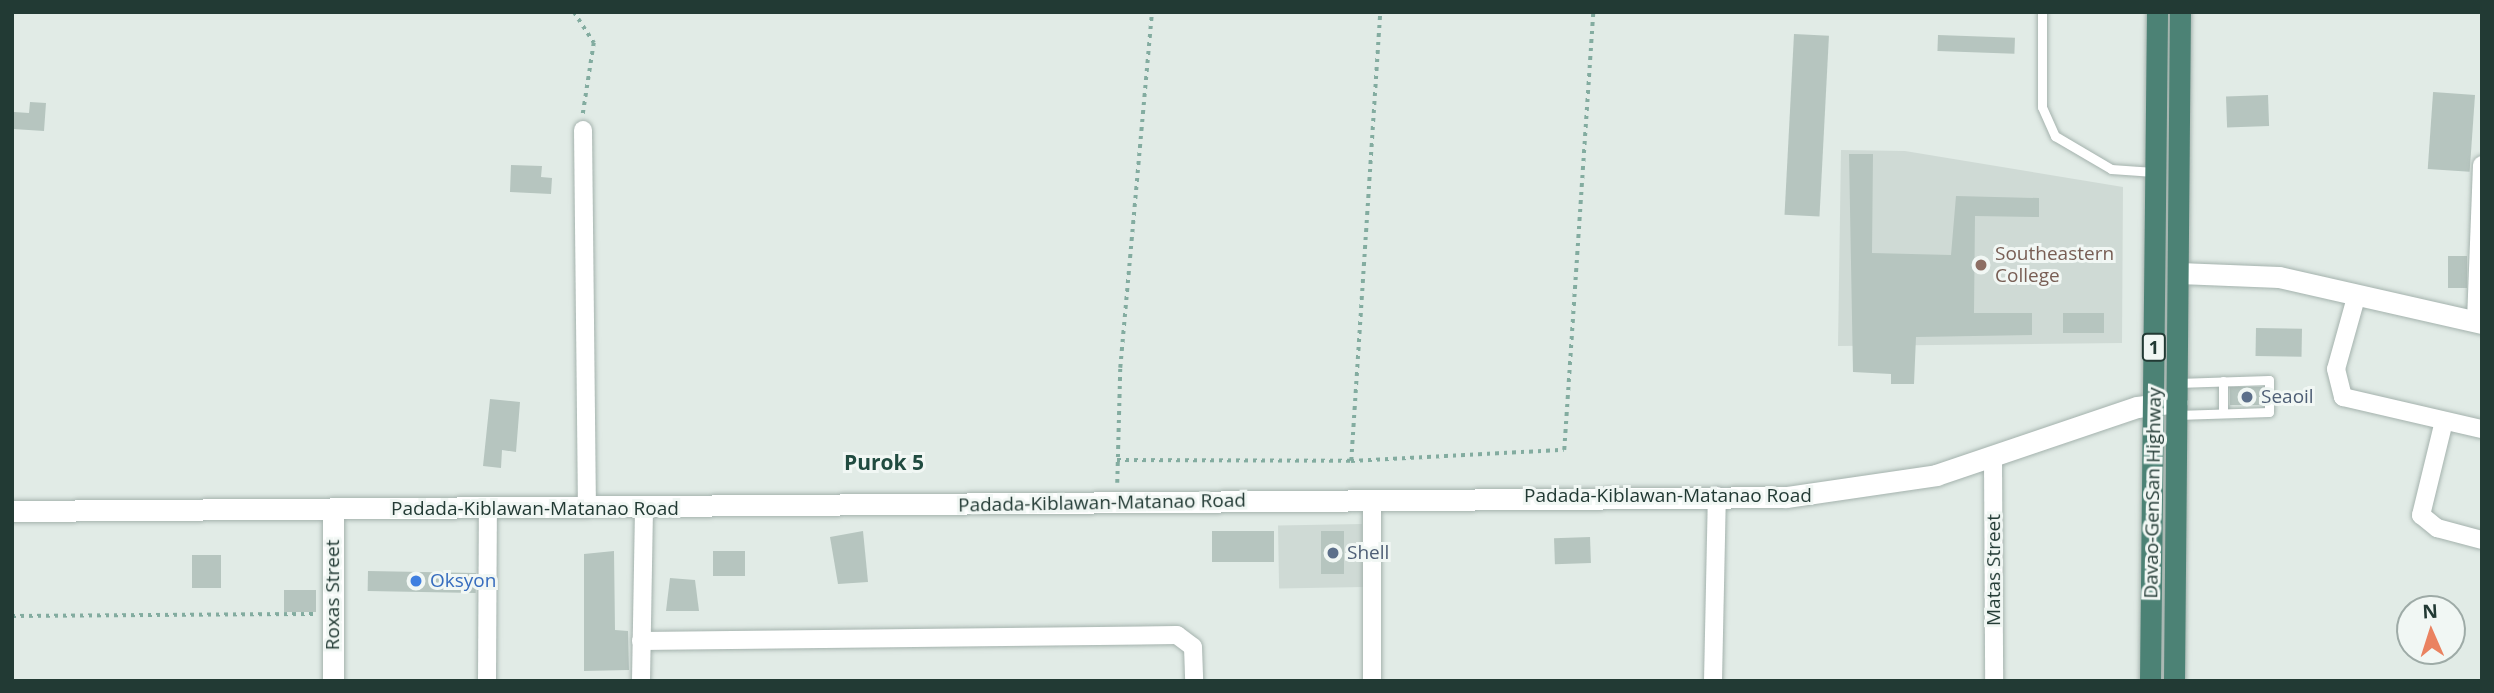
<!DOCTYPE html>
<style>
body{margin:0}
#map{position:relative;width:2494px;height:693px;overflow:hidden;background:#e1ebe6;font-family:"Open Sans",sans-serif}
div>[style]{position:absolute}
.built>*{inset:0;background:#cfdad5;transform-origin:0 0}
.building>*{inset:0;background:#b6c5bf;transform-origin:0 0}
.path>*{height:3.5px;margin-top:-1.75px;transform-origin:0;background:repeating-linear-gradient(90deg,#83aca0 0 3.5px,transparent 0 8.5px)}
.roads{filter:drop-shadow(0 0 2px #a4b2ad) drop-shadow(0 0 2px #a4b2ad)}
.service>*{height:9px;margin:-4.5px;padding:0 4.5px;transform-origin:4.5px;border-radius:4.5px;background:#fff}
.minor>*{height:18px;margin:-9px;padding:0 9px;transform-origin:9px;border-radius:9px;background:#fff}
.tertiary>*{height:21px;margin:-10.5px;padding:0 10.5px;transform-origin:10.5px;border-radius:10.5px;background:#fff}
.secondary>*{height:21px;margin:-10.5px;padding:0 10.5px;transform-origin:10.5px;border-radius:10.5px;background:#fff}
.trunk>*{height:21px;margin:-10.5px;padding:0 10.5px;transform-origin:10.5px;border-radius:10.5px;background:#4c8275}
.dots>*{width:19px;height:19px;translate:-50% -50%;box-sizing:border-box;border:4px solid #f1f7f4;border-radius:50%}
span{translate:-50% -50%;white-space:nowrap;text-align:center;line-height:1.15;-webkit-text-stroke:6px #f1f7f4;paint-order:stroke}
.shield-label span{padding:2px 5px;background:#f1f7f4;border:2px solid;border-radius:5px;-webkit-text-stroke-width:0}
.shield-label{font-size:18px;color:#223a34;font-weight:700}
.education-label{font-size:19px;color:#785e54}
.left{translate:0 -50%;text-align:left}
.service-label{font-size:19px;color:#4e5e75}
.street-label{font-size:19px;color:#223a34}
.shop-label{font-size:19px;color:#366cbe}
.neighbourhood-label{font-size:21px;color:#204b40;font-weight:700}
.frame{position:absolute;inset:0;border:14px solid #223a34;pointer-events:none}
.north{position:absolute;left:2396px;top:595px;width:70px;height:70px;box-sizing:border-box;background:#f1f7f4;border:2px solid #9eaba7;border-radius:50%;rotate:357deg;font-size:19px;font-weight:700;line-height:28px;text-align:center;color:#223a34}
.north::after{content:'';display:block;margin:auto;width:24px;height:32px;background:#ea8260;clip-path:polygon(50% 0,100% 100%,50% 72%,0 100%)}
</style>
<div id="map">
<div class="built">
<div style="clip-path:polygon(1841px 150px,1905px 151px,2123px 187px,2122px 343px,1838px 346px)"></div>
<div style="left:1362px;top:524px;width:63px;height:84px;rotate:89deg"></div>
</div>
<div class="building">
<div style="left:1794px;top:34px;width:35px;height:181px;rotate:3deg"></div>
<div style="left:1938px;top:35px;width:77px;height:16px;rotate:2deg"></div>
<div style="left:2268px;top:95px;width:31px;height:42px;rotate:88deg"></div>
<div style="left:2475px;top:95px;width:77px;height:42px;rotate:94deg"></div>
<div style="clip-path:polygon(30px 102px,46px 103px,44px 131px,13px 129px,14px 112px,29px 113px)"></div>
<div style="clip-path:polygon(1849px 154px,1873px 154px,1872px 253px,1951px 255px,1956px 196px,2039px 198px,2039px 217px,1975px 216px,1974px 313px,2032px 313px,2032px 335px,1916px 337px,1914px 384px,1891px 384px,1891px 374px,1853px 372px)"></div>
<div style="clip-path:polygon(511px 165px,542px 166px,541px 177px,552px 178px,551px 194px,510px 192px)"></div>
<div style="left:2448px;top:256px;width:19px;height:32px"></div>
<div style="left:2104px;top:313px;width:20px;height:41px;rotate:90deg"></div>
<div style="left:2256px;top:328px;width:46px;height:28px;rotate:1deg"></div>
<div style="left:2262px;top:387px;width:18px;height:32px;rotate:90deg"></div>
<div style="clip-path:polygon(490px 399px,520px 402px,516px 452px,502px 450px,501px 468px,483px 466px)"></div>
<div style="clip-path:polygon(863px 531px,868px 582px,838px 584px,830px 537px)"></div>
<div style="left:1212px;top:531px;width:62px;height:31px"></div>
<div style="left:1344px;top:531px;width:43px;height:23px;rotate:90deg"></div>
<div style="left:1590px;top:537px;width:26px;height:36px;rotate:88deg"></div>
<div style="clip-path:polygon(614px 551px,615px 630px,628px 631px,629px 670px,584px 671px,584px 554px)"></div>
<div style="left:713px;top:551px;width:32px;height:25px"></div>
<div style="left:192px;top:555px;width:29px;height:33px"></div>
<div style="left:368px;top:571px;width:108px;height:20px;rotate:1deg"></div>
<div style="clip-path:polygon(670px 578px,695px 580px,699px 611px,666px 611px)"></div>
<div style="left:284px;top:590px;width:32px;height:22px"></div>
</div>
<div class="path">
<div style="left:574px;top:12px;width:37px;rotate:57deg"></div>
<div style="left:594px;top:43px;width:72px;rotate:98.8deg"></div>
<div style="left:1117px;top:460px;width:234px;rotate:0.2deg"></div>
<div style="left:1351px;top:461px;width:450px;rotate:-86.3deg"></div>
<div style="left:1351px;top:461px;width:213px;rotate:-3deg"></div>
<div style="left:1564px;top:450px;width:439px;rotate:-86.2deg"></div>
<div style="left:1117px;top:483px;width:115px;rotate:-88.5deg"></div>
<div style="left:1120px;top:368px;width:357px;rotate:-84.9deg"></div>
<div style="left:12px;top:616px;width:301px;rotate:-0.4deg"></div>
</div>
<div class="roads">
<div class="service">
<div style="left:2042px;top:12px;width:95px;rotate:90deg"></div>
<div style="left:2042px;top:107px;width:32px;rotate:66deg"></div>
<div style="left:2055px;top:136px;width:65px;rotate:30.5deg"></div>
<div style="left:2111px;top:169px;width:43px;rotate:4deg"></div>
<div style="left:2223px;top:381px;width:32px;rotate:90deg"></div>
<div style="left:2177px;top:415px;width:92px;rotate:-1.9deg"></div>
<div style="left:2269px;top:412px;width:32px;rotate:-90deg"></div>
<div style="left:2269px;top:380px;width:92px;rotate:178.1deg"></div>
</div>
<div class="minor">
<div style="left:583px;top:130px;width:379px;rotate:89.4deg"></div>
<div style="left:2357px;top:294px;width:78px;rotate:105.6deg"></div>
<div style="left:2336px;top:369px;width:29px;rotate:76deg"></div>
<div style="left:2343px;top:397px;width:143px;rotate:13deg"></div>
<div style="left:2476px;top:321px;width:156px;rotate:-87.8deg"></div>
<div style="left:2444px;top:421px;width:97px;rotate:103.7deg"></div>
<div style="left:2421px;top:515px;width:21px;rotate:39deg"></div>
<div style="left:2437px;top:528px;width:47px;rotate:14.9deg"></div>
<div style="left:1993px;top:459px;width:222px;rotate:89.7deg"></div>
<div style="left:641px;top:641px;width:536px;rotate:-0.64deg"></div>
<div style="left:1177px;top:635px;width:20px;rotate:37deg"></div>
<div style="left:1193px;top:647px;width:34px;rotate:88deg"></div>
<div style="left:487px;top:681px;width:172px;rotate:-89.7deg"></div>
<div style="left:641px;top:681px;width:173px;rotate:-89deg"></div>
<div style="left:1372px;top:681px;width:182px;rotate:-90deg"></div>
<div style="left:1713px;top:681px;width:185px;rotate:-88.8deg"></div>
</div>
<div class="tertiary">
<div style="left:2179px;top:273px;width:100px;rotate:2.3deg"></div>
<div style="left:2279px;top:277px;width:208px;rotate:12.8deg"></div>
<div style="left:333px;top:510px;width:171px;rotate:90deg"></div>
</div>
<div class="secondary">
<div style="left:12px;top:511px;width:1774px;rotate:-0.45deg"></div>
<div style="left:1786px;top:497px;width:152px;rotate:-8.3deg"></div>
<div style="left:1936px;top:475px;width:212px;rotate:-18.7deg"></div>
<div style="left:2137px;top:407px;width:40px;rotate:-7.1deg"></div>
</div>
<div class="trunk">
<div style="left:2150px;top:681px;width:669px;rotate:-89.4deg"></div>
<div style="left:2174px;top:681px;width:669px;rotate:-89.49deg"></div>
</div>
</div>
<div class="dots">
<div style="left:1981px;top:265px;background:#8d6e63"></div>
<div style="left:2247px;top:397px;background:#5c6f8a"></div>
<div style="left:1333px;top:553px;background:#5c6f8a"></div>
<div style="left:416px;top:581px;background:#3f7fe0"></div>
</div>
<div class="shield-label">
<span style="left:2154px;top:347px">1</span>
</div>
<div class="education-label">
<span class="left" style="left:1995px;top:265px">Southeastern<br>College</span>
</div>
<div class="service-label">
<span class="left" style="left:2261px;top:397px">Seaoil</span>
<span class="left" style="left:1347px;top:553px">Shell</span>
</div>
<div class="street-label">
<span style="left:2153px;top:493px;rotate:-89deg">Davao-GenSan Highway</span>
<span style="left:1668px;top:496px">Padada-Kiblawan-Matanao Road</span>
<span style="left:1102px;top:503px;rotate:-1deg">Padada-Kiblawan-Matanao Road</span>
<span style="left:535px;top:509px">Padada-Kiblawan-Matanao Road</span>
<span style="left:1994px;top:570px;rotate:-90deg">Matas Street</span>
<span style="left:333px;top:595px;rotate:-90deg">Roxas Street</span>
</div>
<div class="shop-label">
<span class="left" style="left:430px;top:581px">Oksyon</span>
</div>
<div class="neighbourhood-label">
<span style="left:884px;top:462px">Purok 5</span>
</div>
<div class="frame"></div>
<div class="north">N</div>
</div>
